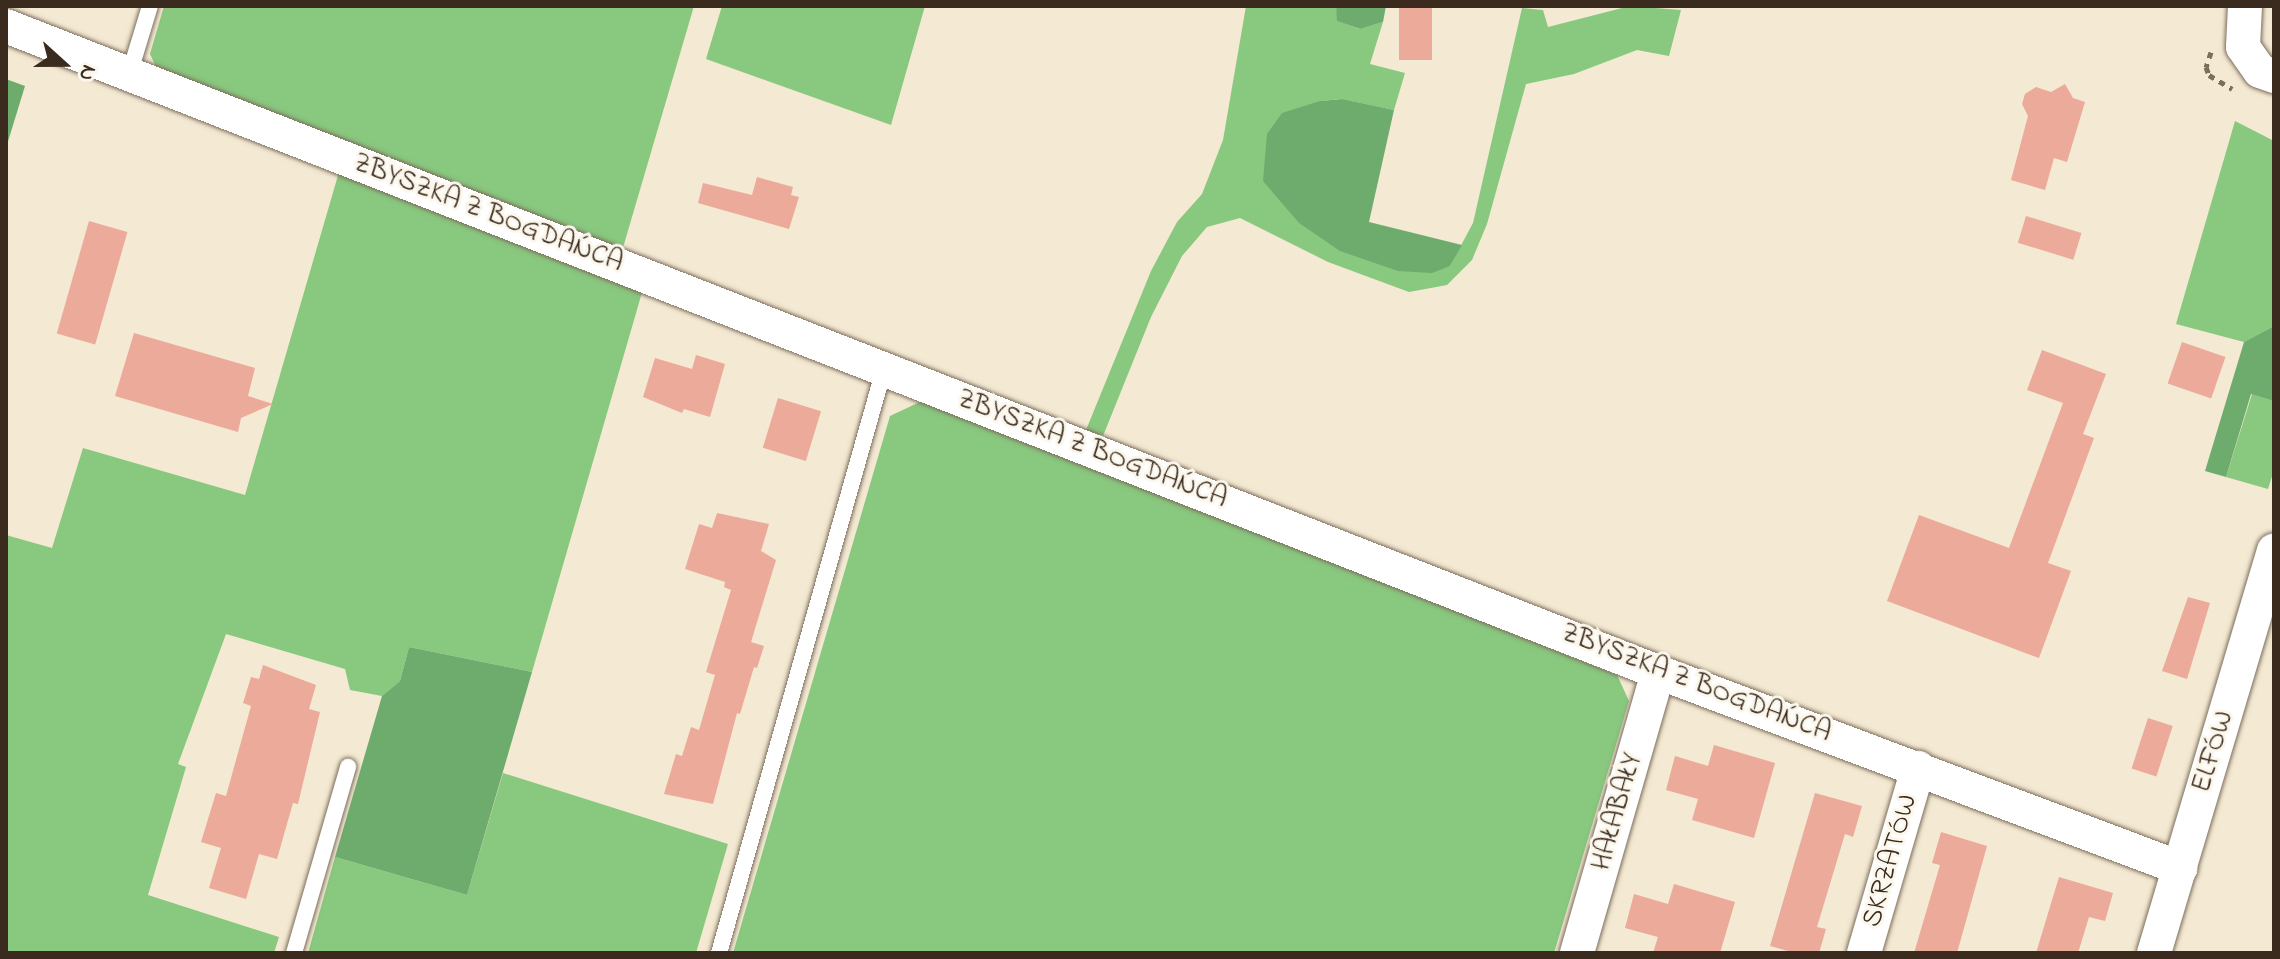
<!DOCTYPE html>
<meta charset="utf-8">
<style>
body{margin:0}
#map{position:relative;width:2280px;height:959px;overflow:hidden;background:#f4e9d2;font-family:"Indie Flower",sans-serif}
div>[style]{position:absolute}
.green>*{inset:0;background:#89c87f}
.forest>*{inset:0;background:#6eac6e}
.building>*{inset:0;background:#ebaa9a;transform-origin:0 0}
.path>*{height:5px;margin-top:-2.5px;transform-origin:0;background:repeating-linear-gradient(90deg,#7c6d5d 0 6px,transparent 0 12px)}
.roads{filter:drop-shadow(0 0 2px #7c6d5d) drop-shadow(0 0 2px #7c6d5d)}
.lane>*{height:16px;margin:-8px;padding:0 8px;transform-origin:8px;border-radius:8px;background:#fff}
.street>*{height:34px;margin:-17px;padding:0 17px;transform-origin:17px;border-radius:17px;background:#fff}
span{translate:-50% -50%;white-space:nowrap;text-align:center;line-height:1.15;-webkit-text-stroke:6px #fbf7ec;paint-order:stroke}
.street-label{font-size:28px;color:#3b2a1e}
.frame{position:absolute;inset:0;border:8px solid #3b2a1e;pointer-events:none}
.north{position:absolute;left:24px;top:24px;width:80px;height:80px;-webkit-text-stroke:6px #fbf7ec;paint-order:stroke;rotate:111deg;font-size:22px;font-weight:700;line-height:32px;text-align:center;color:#3b2a1e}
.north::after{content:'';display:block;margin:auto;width:28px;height:36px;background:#3b2a1e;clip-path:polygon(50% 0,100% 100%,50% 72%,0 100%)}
</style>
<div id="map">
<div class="green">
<div style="clip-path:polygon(164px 6px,694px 6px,622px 251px,159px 73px,150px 54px)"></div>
<div style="clip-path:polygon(722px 6px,925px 6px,891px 125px,706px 59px)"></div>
<div style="clip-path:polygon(1246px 6px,1336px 6px,1338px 21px,1359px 29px,1383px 22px,1370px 64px,1405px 73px,1394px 110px,1341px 99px,1320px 101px,1263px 181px,1450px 266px,1473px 223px,1522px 8px,1543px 10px,1548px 27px,1630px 6px,1681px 10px,1669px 56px,1637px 50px,1574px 74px,1526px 84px,1487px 224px,1472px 260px,1447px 285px,1409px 292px,1328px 262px,1240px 218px,1207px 227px,1182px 256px,1151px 317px,1103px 436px,1086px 430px,1151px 271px,1177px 222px,1202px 194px,1223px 140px)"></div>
<div style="clip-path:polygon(2235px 121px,2274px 141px,2274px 326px,2244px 342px,2176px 324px)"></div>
<div style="clip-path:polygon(341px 165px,643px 289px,532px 672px,409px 647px,400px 681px,382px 696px,350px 690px,345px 669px,226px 634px,178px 764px,186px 767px,148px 895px,279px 937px,274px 953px,6px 953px,6px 535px,52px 548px,83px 448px,245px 495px)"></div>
<div style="clip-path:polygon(2252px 394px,2274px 401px,2274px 470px,2268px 489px,2226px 477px)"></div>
<div style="clip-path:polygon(924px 400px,1617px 675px,1629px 701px,1554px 953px,733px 953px,890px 416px)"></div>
<div style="clip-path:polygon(503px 773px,728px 844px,696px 953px,308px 953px,335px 857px,467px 895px)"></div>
</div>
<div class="forest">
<div style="clip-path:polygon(1336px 6px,1386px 6px,1383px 22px,1360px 29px,1337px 21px)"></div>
<div style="clip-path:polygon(6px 79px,25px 86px,6px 148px)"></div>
<div style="clip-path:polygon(1342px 99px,1394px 110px,1369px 222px,1462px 245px,1450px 266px,1432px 273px,1398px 271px,1340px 251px,1299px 223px,1263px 181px,1267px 134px,1282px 113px,1320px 101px)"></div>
<div style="clip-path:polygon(2274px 326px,2274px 401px,2251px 394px,2226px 477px,2205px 471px,2244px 342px)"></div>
<div style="clip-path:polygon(409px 647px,532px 672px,467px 895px,335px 857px,382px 696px,400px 681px)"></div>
</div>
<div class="building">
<div style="left:1399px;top:6px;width:33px;height:54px"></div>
<div style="clip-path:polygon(2065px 84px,2073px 98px,2085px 102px,2067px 162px,2054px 158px,2045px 190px,2011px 180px,2028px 116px,2022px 104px,2025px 94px,2036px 87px,2051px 92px)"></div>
<div style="clip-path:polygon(757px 177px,793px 187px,791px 195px,799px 197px,789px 229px,698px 203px,703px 183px,752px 195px)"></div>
<div style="left:2026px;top:216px;width:58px;height:28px;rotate:17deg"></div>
<div style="left:89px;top:221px;width:40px;height:117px;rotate:16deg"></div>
<div style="clip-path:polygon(134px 333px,255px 368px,248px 396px,273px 404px,241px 418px,238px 432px,115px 396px)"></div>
<div style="left:2182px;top:342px;width:46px;height:44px;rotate:19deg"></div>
<div style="clip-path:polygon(2042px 350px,2106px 374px,2083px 434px,2094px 438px,2048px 563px,2071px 571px,2039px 658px,1887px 601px,1919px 515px,2009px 548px,2063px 403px,2027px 390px)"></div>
<div style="clip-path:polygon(696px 355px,725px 364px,710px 417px,684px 409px,682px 413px,643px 397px,655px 358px,692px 369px)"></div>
<div style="left:778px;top:398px;width:45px;height:52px;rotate:17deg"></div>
<div style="clip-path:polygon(717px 513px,769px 524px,761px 551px,776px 560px,751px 642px,764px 646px,757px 668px,754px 667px,740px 714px,737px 713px,713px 804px,664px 794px,676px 754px,682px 756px,691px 727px,699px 730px,715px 675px,706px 672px,731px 590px,724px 587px,725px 582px,685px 569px,699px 524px,712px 528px)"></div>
<div style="clip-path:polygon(2188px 597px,2210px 603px,2187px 679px,2162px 671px)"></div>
<div style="clip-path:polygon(263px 665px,316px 685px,309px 709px,320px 712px,298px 804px,293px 803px,277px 859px,259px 854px,246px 899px,209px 888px,221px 848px,201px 842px,216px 793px,226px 796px,251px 706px,243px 703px,251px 677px,259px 679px)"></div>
<div style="left:2148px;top:718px;width:26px;height:53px;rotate:18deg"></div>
<div style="clip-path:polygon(1714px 745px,1775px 763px,1754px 838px,1692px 820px,1698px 799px,1666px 790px,1675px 756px,1708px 766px)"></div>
<div style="clip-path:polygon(1815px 793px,1862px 806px,1853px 837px,1845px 834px,1817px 927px,1826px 929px,1819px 953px,1795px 953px,1770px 946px)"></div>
<div style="clip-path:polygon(1941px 832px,1987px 846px,1957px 953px,1914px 953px,1940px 865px,1932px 863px)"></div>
<div style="clip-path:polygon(2059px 877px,2113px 893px,2105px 921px,2089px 917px,2078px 953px,2036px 953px)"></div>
<div style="clip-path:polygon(1674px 884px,1735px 902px,1720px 953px,1653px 953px,1658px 937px,1625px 928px,1634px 894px,1668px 904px)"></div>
</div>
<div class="path">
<div style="left:2211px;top:52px;width:16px;rotate:108deg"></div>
<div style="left:2206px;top:67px;width:9px;rotate:69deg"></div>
<div style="left:2209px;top:75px;width:27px;rotate:31deg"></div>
</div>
<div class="roads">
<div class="lane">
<div style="left:129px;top:75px;width:72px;rotate:-73.1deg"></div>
<div style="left:294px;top:953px;width:194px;rotate:-73.8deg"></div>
<div style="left:719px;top:953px;width:607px;rotate:-74.22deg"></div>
</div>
<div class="street">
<div style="left:2245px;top:6px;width:41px;rotate:92.8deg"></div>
<div style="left:2243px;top:47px;width:29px;rotate:55deg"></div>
<div style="left:2260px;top:71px;width:15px;rotate:20deg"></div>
<div style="left:6px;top:26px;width:1774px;rotate:21.36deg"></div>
<div style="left:1658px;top:672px;width:558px;rotate:20.58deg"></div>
<div style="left:1577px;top:953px;width:292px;rotate:-73.9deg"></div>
<div style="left:1864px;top:953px;width:193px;rotate:-73.7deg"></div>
<div style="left:2154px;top:953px;width:420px;rotate:-73.4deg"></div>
</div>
</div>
<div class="street-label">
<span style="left:488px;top:214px;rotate:21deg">ZBYSZKA Z BOGDAŃCA</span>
<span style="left:1092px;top:450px;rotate:21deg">ZBYSZKA Z BOGDAŃCA</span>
<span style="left:1696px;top:684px;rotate:21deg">ZBYSZKA Z BOGDAŃCA</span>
<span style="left:2214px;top:752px;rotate:-73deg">ELFÓW</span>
<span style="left:1618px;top:812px;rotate:-74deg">HAŁABAŁY</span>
<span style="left:1891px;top:861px;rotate:-74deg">SKRZATÓW</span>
</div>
<div class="frame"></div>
<div class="north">N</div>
</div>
